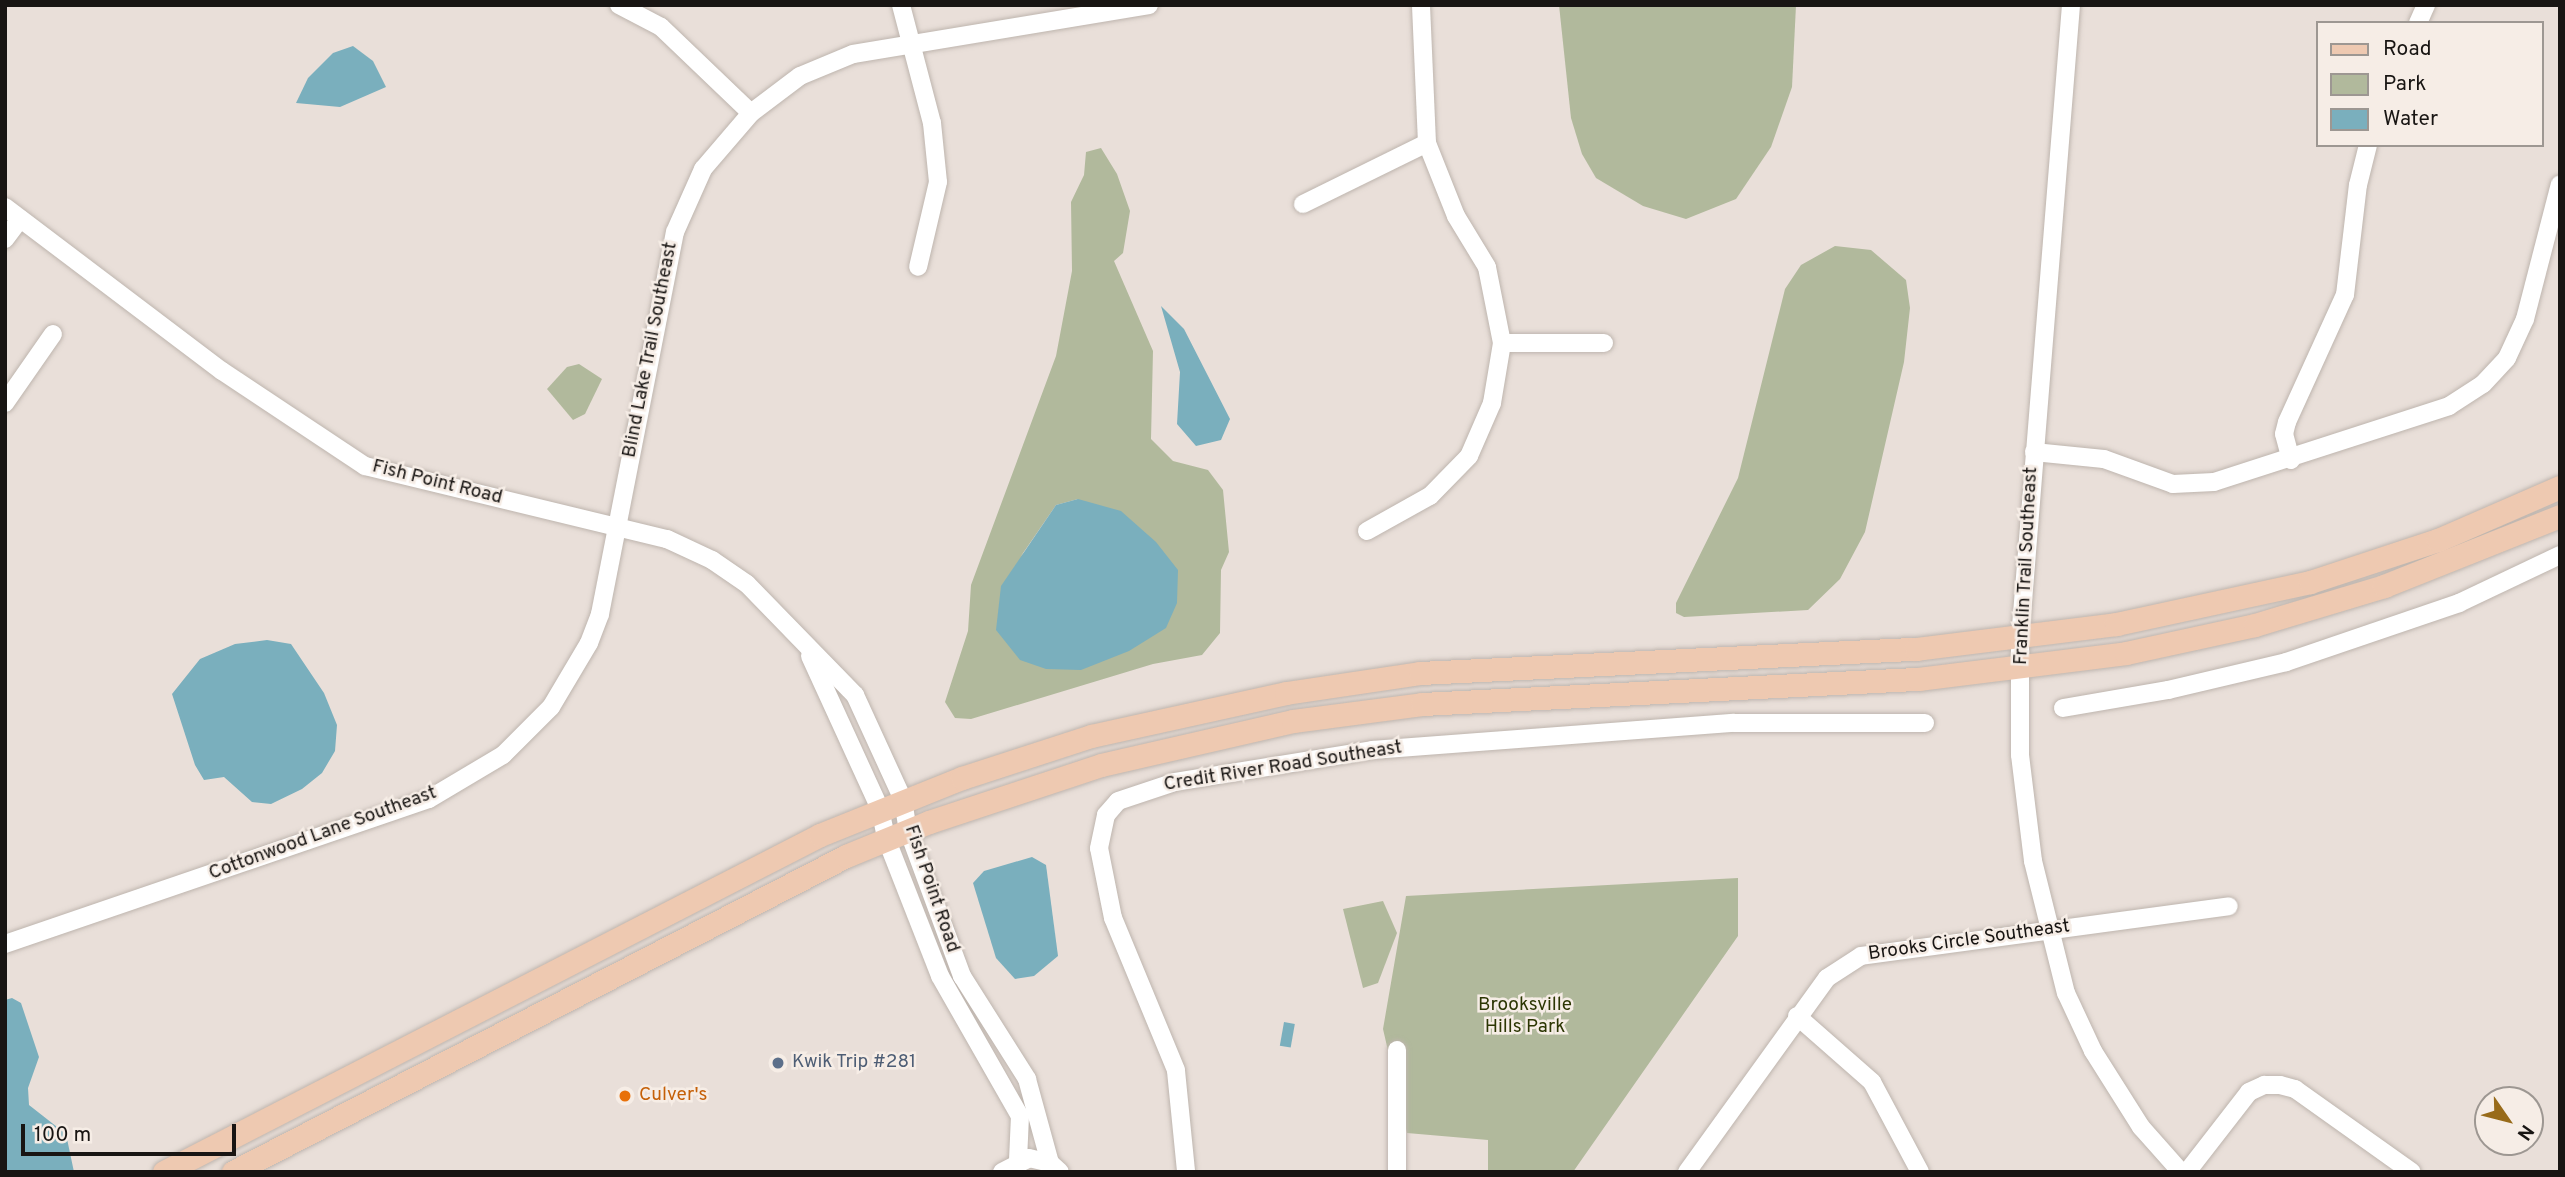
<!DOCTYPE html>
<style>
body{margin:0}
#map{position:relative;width:2565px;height:1177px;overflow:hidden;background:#e9dfd9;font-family:Overpass,sans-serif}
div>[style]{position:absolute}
.green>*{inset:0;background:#b1b99c}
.water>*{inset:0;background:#7aafbd;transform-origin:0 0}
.roads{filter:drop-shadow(0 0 2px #beb5ae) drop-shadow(0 0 2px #beb5ae)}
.minor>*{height:18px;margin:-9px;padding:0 9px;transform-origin:9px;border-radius:9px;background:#fff}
.major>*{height:23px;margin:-11.5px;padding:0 11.5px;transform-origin:11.5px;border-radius:11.5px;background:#eec9b1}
.dots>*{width:19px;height:19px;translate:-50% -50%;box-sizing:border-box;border:4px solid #f6ede6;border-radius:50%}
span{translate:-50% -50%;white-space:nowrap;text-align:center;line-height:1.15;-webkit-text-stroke:5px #f6ede6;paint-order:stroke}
.street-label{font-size:19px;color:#181513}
.park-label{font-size:19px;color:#2c3603}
.service-label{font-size:19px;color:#4e5e75}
.left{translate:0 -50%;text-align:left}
.food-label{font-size:19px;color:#c56008}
.frame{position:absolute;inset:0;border:7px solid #181513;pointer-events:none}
.legend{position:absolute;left:2316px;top:21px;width:228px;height:126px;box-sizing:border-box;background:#f6ede6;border:2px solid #9d9792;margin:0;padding:9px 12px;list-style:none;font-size:21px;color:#181513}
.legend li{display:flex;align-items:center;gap:14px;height:35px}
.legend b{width:35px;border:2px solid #9d9792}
.north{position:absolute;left:2474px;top:1086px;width:70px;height:70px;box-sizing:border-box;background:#f6ede6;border:2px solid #9d9792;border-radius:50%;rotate:125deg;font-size:19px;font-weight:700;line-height:28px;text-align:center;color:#181513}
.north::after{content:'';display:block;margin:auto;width:24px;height:32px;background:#986b1a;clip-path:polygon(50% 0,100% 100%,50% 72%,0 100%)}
.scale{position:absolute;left:21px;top:1124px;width:215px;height:32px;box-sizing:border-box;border:4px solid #181513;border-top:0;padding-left:9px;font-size:21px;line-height:24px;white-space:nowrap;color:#181513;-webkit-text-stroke:5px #f6ede6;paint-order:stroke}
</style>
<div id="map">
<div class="green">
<div style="clip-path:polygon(1559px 5px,1796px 5px,1792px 87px,1771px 147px,1736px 199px,1686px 219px,1643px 206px,1596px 178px,1582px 154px,1571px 118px)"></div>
<div style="clip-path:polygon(evenodd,1101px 148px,1117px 174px,1130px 211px,1123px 253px,1114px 261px,1153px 351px,1151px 439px,1173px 461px,1208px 470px,1223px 490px,1229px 552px,1221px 570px,1220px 633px,1202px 655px,1153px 664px,971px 719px,955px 718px,945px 702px,968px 631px,971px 585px,1056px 356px,1072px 271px,1071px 202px,1084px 175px,1086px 152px,1101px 148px,1078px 499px,1021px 556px,1056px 505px,1078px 499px)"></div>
<div style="clip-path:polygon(1835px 246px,1871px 250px,1906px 280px,1910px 308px,1904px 362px,1865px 532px,1840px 579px,1808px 610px,1684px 617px,1676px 613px,1676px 603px,1738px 478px,1785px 289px,1801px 265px)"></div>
<div style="clip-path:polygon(579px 364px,602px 379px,585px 414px,573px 420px,547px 389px,567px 367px)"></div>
<div style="clip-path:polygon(1738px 878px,1738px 936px,1573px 1172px,1488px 1172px,1488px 1140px,1407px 1133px,1383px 1029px,1406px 896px)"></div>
<div style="clip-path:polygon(1383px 901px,1397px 933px,1378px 983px,1363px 988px,1343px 909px)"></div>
</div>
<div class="water">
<div style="clip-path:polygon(353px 46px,373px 61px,386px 87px,340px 107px,296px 103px,308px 78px,333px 53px)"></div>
<div style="clip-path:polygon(1161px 306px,1184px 329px,1230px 419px,1221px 440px,1196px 446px,1177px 424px,1180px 372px)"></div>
<div style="clip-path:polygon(1078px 499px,1121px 511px,1156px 542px,1178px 570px,1177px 603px,1166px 628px,1129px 651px,1081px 670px,1046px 669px,1020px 660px,996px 630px,1001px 586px,1056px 505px)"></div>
<div style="clip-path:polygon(267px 640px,291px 644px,324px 693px,337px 725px,335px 751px,322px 773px,302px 789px,271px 804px,252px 802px,224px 777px,204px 780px,195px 765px,172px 694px,200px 659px,235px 644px)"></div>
<div style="clip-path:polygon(1032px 857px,1046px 865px,1058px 956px,1034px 976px,1015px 979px,996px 958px,973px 883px,984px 871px)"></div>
<div style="clip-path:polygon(12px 998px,21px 1003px,39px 1057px,28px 1088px,29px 1105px,66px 1134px,74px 1172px,5px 1172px,5px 1000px)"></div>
<div style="left:1284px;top:1022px;width:11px;height:24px;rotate:10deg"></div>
</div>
<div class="roads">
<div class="minor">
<div style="left:619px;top:5px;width:47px;rotate:27.6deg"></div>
<div style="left:661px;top:27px;width:124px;rotate:43.7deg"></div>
<div style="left:901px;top:5px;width:122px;rotate:75.3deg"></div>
<div style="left:932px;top:123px;width:59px;rotate:84.2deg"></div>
<div style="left:938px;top:182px;width:87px;rotate:103.2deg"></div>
<div style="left:2071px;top:5px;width:636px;rotate:94.6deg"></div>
<div style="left:2020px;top:639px;width:116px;rotate:90deg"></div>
<div style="left:2020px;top:755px;width:107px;rotate:83deg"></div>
<div style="left:2033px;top:861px;width:136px;rotate:76deg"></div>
<div style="left:2066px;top:993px;width:64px;rotate:65deg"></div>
<div style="left:2093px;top:1051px;width:90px;rotate:57.7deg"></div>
<div style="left:2141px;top:1127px;width:60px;rotate:48.4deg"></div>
<div style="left:2418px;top:23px;width:20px;rotate:-66deg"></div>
<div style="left:1303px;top:204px;width:138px;rotate:-26.2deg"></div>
<div style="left:5px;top:207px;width:272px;rotate:37.1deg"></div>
<div style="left:222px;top:371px;width:172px;rotate:33.6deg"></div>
<div style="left:365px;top:466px;width:311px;rotate:13.6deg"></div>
<div style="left:667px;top:539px;width:50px;rotate:25deg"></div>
<div style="left:712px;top:560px;width:42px;rotate:34.4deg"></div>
<div style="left:747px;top:584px;width:155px;rotate:45.8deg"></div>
<div style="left:855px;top:695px;width:115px;rotate:65.4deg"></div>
<div style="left:903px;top:800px;width:30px;rotate:81deg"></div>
<div style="left:908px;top:830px;width:156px;rotate:69.7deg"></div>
<div style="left:962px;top:976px;width:122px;rotate:57.7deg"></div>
<div style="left:1027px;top:1079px;width:87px;rotate:74.7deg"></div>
<div style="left:5px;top:239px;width:25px;rotate:-53deg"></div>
<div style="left:1502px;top:343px;width:102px"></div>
<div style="left:5px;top:403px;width:84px;rotate:-55.2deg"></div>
<div style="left:2034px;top:452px;width:70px;rotate:5.7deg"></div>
<div style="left:2104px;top:459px;width:73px;rotate:19.9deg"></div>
<div style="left:2173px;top:484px;width:41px;rotate:-2.8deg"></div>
<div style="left:2214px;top:482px;width:247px;rotate:-17.9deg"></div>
<div style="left:2449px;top:406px;width:40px;rotate:-32.9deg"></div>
<div style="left:2483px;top:384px;width:35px;rotate:-47deg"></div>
<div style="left:2507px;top:358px;width:43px;rotate:-65.2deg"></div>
<div style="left:2525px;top:319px;width:139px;rotate:-75.5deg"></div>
<div style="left:2291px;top:460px;width:27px;rotate:-105deg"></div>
<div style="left:2284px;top:434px;width:12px;rotate:-76deg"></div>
<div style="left:2287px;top:422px;width:140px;rotate:-65.5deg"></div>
<div style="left:2345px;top:295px;width:111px;rotate:-83.3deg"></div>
<div style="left:2358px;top:185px;width:41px;rotate:-76deg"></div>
<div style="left:1367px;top:531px;width:72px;rotate:-29.1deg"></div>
<div style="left:1430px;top:496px;width:56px;rotate:-45.7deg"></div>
<div style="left:1469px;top:456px;width:58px;rotate:-66.5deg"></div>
<div style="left:1492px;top:403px;width:61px;rotate:-80.5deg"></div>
<div style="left:1502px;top:343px;width:77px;rotate:-101.2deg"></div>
<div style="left:1487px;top:267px;width:60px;rotate:-121.3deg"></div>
<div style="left:1456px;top:216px;width:79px;rotate:-111.7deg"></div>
<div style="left:1427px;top:143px;width:138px;rotate:-92.5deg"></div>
<div style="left:810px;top:656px;width:168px;rotate:65.4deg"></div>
<div style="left:880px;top:809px;width:30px;rotate:78deg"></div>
<div style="left:886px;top:838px;width:148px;rotate:68.6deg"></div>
<div style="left:940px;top:976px;width:161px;rotate:60.3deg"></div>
<div style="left:1020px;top:1116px;width:44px;rotate:92.6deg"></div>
<div style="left:2063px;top:708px;width:107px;rotate:-9.7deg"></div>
<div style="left:2168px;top:690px;width:121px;rotate:-13.3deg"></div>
<div style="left:2286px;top:662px;width:183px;rotate:-18.8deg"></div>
<div style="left:2459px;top:603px;width:112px;rotate:-25.4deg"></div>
<div style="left:5px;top:944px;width:448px;rotate:-18.9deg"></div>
<div style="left:429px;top:799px;width:86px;rotate:-30.7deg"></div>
<div style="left:503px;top:755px;width:68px;rotate:-45deg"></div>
<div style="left:551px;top:707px;width:74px;rotate:-59.3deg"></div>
<div style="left:589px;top:643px;width:31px;rotate:-69deg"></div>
<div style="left:600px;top:614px;width:389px;rotate:-78.9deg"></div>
<div style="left:675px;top:232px;width:69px;rotate:-66deg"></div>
<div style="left:703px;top:169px;width:74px;rotate:-49.4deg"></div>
<div style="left:751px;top:113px;width:61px;rotate:-37.1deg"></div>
<div style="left:800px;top:76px;width:57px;rotate:-22.5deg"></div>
<div style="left:853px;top:54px;width:300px;rotate:-9.4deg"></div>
<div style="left:1797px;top:1016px;width:100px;rotate:41.3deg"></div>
<div style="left:1872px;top:1082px;width:102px;rotate:61.9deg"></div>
<div style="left:1397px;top:1050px;width:122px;rotate:90deg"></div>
<div style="left:1186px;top:1171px;width:101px;rotate:-95.7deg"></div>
<div style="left:1176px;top:1070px;width:165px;rotate:-112.5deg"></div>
<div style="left:1113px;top:918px;width:71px;rotate:-101.3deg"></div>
<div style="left:1099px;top:848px;width:34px;rotate:-78deg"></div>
<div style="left:1106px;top:815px;width:18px;rotate:-49deg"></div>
<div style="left:1118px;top:801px;width:60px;rotate:-18.4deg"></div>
<div style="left:1175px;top:782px;width:200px;rotate:-9.2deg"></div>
<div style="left:1372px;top:750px;width:363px;rotate:-4.3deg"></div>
<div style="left:1734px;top:723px;width:191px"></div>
<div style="left:1002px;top:1172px;width:30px;rotate:-27deg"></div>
<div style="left:1029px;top:1158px;width:22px;rotate:13deg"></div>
<div style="left:1050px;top:1163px;width:13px;rotate:42deg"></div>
<div style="left:1687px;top:1172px;width:239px;rotate:-54.2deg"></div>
<div style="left:1827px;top:978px;width:40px;rotate:-32.9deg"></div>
<div style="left:1861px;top:956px;width:371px;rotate:-7.7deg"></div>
<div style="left:2187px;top:1172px;width:101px;rotate:-52.2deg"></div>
<div style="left:2249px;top:1092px;width:17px;rotate:-25deg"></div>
<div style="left:2264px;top:1085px;width:16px"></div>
<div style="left:2280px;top:1085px;width:16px;rotate:15deg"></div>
<div style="left:2295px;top:1089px;width:143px;rotate:35.4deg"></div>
</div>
<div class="major">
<div style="left:164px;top:1172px;width:737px;rotate:-27.19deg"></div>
<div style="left:820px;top:835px;width:153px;rotate:-21.9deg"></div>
<div style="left:962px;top:778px;width:136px;rotate:-18deg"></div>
<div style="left:1091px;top:736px;width:200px;rotate:-12.4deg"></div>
<div style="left:1286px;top:693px;width:135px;rotate:-8.5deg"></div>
<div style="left:1420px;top:673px;width:497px;rotate:-2.8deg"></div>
<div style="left:1916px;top:649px;width:202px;rotate:-7.1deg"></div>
<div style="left:2116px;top:624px;width:198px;rotate:-12.2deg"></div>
<div style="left:2310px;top:582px;width:135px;rotate:-18.2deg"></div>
<div style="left:2438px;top:540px;width:133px;rotate:-23.5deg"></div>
<div style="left:233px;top:1172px;width:690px;rotate:-27.27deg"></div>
<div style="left:846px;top:856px;width:90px;rotate:-22.3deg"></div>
<div style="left:929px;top:822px;width:181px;rotate:-18.3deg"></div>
<div style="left:1101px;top:765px;width:197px;rotate:-12.9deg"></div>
<div style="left:1293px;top:721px;width:130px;rotate:-7.5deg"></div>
<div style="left:1422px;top:704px;width:497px;rotate:-2.9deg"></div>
<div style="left:1918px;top:679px;width:210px;rotate:-7.1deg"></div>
<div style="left:2126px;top:653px;width:132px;rotate:-12.2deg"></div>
<div style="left:2255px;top:625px;width:135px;rotate:-16.8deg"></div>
<div style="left:2384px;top:586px;width:189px;rotate:-21.7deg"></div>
</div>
</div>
<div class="dots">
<div style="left:778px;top:1063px;background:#5c6f8a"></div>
<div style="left:625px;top:1096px;background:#e8710a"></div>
</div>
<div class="street-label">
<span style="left:651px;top:350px;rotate:-79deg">Blind Lake Trail Southeast</span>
<span style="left:437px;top:483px;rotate:14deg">Fish Point Road</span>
<span style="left:2027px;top:566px;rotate:-87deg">Franklin Trail Southeast</span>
<span style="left:1283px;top:767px;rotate:-9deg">Credit River Road Southeast</span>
<span style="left:323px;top:834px;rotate:-20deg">Cottonwood Lane Southeast</span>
<span style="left:931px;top:889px;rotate:71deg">Fish Point Road</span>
<span style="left:1969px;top:941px;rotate:-8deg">Brooks Circle Southeast</span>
</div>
<div class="park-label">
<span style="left:1525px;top:1017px">Brooksville<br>Hills Park</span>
</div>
<div class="service-label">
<span class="left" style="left:792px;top:1063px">Kwik Trip #281</span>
</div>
<div class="food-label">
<span class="left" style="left:639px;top:1096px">Culver's</span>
</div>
<div class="frame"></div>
<ul class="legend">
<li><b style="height:9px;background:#eec9b1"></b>Road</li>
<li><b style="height:19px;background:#b1b99c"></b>Park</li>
<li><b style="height:19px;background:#7aafbd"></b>Water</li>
</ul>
<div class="north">N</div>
<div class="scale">100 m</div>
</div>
